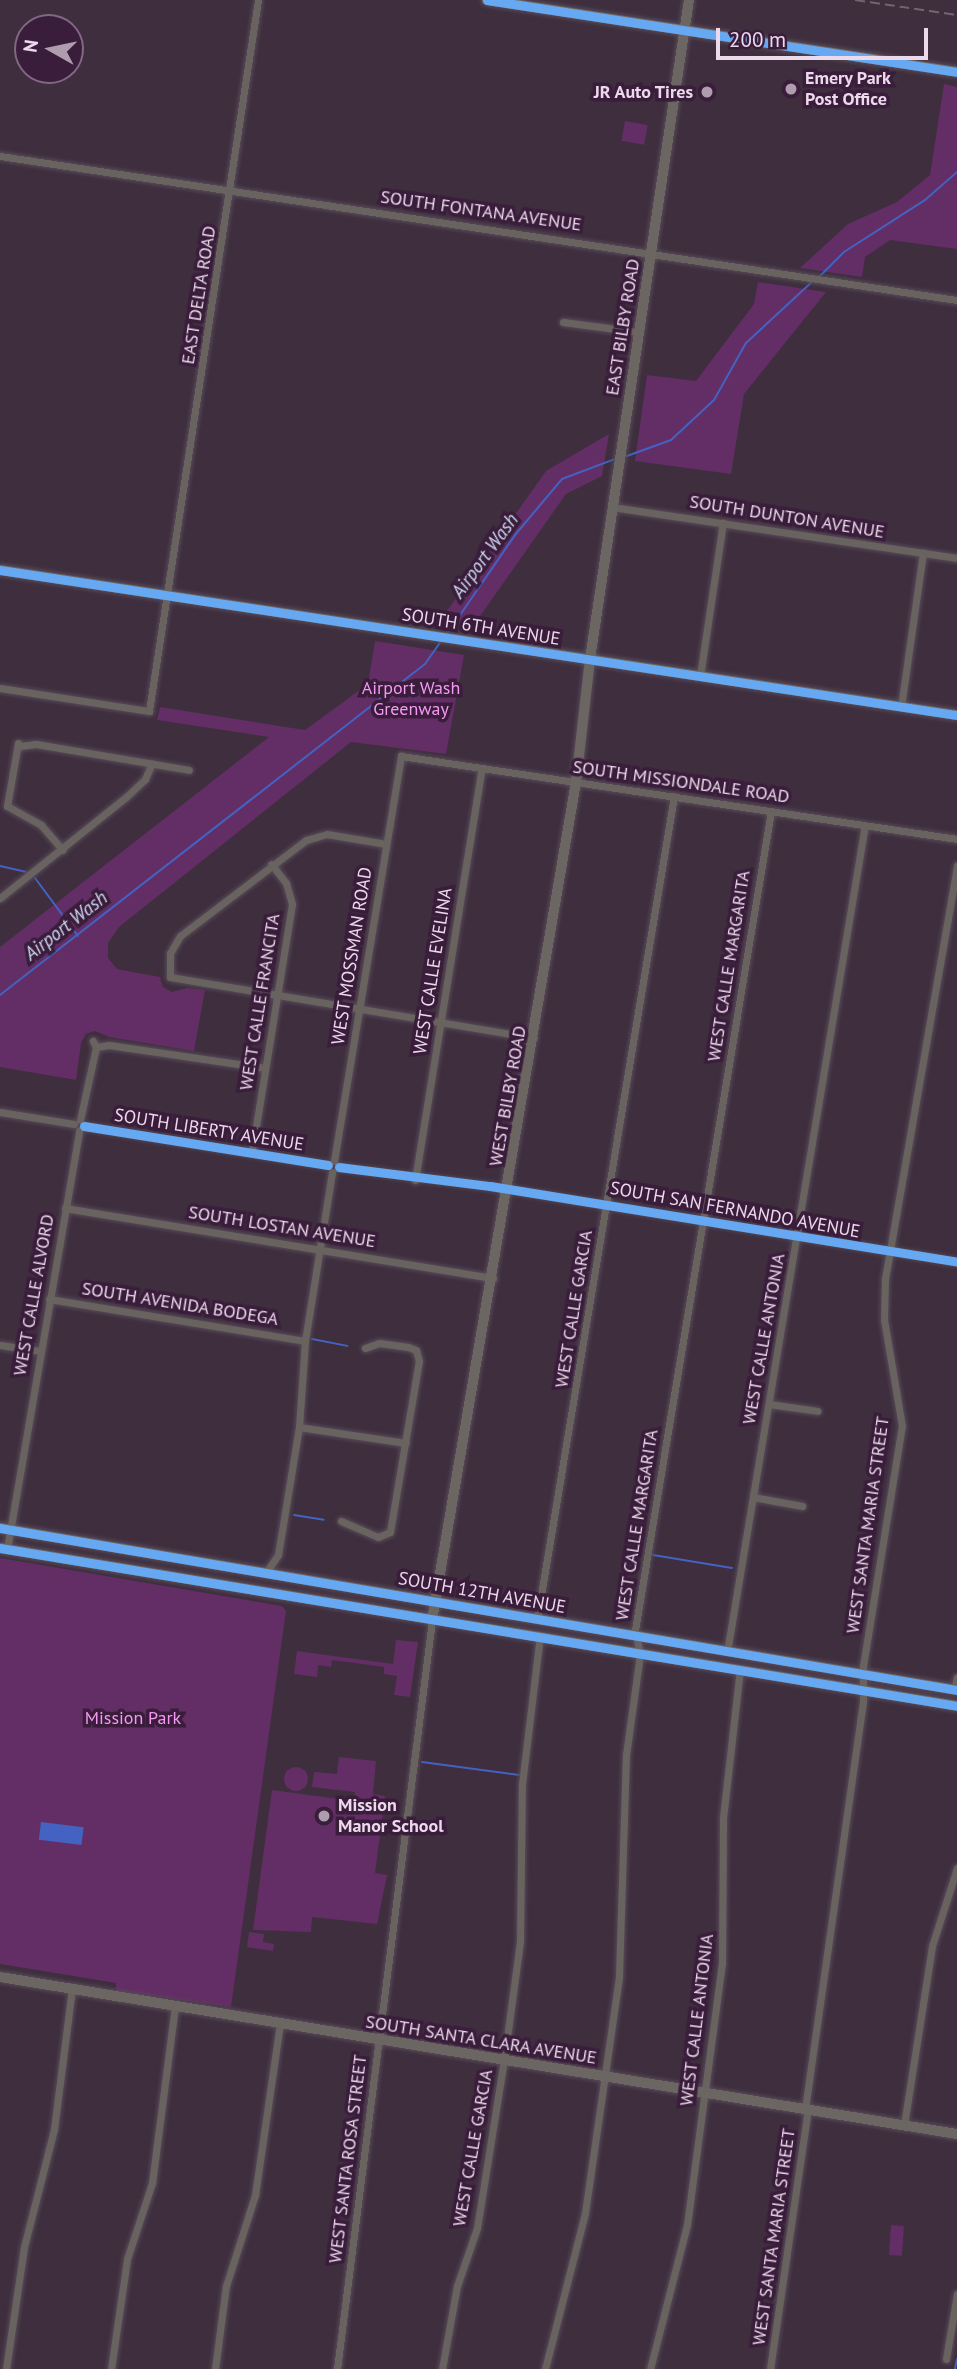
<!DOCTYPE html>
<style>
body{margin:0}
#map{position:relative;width:957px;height:2369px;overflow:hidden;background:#3e2e3e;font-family:"PT Sans",sans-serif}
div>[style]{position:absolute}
.green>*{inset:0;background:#632e65;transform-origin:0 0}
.round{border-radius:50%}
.water>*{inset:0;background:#4362c2;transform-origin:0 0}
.stream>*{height:2px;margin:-1px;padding:0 1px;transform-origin:1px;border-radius:1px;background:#4362c2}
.roads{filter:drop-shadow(0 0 2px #584b58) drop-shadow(0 0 2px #584b58)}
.street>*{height:7px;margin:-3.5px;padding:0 3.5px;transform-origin:3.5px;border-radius:3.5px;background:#696360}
.secondary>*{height:10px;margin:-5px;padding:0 5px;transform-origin:5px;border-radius:5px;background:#6b6662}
.primary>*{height:10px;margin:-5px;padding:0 5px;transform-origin:5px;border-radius:5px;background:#736d68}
.rail>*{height:2px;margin-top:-1px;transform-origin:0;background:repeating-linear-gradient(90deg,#6f676b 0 10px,transparent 0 15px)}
.cycleway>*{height:9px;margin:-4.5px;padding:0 4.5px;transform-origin:4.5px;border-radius:4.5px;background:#66a8f1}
.dots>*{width:19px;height:19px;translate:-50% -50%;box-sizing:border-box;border:4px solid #3a1d3b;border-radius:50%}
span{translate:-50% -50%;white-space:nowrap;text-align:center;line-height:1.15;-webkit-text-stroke:7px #3a1d3b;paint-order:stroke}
.poi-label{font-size:18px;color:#ecd9ec;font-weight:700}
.left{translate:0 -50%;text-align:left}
.right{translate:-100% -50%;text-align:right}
.street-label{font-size:18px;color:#ecd9ec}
.park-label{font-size:18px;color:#f499f4}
.water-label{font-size:19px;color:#ccd8f2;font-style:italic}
.north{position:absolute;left:14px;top:14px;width:70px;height:70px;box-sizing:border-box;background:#3a1d3b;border:2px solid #816882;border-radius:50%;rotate:279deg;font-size:19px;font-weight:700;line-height:28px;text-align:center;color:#ecd9ec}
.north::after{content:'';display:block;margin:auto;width:24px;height:32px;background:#af9daf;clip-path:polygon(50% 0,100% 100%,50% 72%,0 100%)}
.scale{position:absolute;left:716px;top:28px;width:212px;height:32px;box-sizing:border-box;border:4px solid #ecd9ec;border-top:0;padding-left:9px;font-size:21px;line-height:24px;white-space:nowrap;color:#ecd9ec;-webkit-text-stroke:5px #3a1d3b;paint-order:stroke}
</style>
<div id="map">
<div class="green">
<div style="clip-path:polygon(944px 84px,957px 87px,957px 249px,890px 240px,865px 257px,862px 277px,800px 268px,848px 224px,897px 202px,930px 175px)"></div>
<div style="left:625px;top:121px;width:23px;height:20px;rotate:10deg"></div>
<div style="clip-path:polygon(758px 282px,826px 292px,744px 394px,731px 474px,635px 461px,647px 375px,696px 381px,754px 304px)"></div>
<div style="clip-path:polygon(609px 434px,602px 476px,566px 494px,471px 629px,439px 622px,546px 471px)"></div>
<div style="clip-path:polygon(375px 641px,464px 655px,446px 754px,351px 742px,119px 927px,108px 943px,108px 958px,117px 969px,160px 977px,163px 987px,172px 992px,187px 988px,205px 990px,194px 1051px,109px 1037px,95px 1031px,86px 1034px,81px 1043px,76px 1080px,0 1067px,0 947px,269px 737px,157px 720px,160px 707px,305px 730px,368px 684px)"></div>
<div style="clip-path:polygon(0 1558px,282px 1606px,286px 1611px,231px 2007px,116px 1991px,116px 1983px,0 1964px)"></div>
<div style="clip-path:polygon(396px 1640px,418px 1642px,410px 1697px,394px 1695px,397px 1676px,384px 1674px,384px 1667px,332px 1660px,331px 1667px,318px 1665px,317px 1677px,294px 1674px,297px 1651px,393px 1664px)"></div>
<div style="clip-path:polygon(339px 1757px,376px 1761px,373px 1794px,385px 1796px,375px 1873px,387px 1875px,377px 1924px,312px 1917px,311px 1932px,253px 1930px,272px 1790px,354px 1801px,355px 1792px,312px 1787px,314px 1772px,337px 1774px)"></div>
<div class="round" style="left:284px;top:1767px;width:24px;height:24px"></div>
<div style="clip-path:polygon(249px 1932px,264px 1934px,263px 1942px,274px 1944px,273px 1951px,247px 1947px)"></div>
<div style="left:891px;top:2225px;width:13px;height:30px;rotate:4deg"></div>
</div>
<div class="water">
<div style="left:41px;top:1822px;width:43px;height:18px;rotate:7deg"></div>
</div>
<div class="stream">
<div style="left:819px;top:277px;width:35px;rotate:-45deg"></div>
<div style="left:844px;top:252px;width:96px;rotate:-32.7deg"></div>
<div style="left:925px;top:200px;width:43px;rotate:-41.2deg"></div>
<div style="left:624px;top:457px;width:50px;rotate:-19.9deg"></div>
<div style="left:671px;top:440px;width:59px;rotate:-42.9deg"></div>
<div style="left:714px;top:400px;width:65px;rotate:-60.7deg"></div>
<div style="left:746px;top:343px;width:93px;rotate:-42.8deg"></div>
<div style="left:447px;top:634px;width:120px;rotate:-55.5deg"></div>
<div style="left:515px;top:535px;width:73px;rotate:-50deg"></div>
<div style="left:562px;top:479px;width:57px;rotate:-20.7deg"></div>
<div style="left:0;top:866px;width:26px;rotate:13deg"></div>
<div style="left:35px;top:878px;width:72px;rotate:53.4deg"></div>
<div style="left:0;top:995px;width:539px;rotate:-37.91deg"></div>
<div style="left:425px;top:664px;width:28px;rotate:-55deg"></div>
<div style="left:312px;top:1339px;width:36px;rotate:11deg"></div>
<div style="left:294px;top:1515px;width:30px;rotate:9deg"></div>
<div style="left:653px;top:1555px;width:80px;rotate:9.3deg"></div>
<div style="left:422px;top:1762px;width:98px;rotate:7.6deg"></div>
<div style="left:955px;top:2369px;width:10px;rotate:-79deg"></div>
</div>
<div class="roads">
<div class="street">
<div style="left:0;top:156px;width:968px;rotate:8.56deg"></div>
<div style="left:563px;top:322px;width:76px;rotate:7.6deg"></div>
<div style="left:612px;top:507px;width:349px;rotate:8.4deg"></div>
<div style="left:700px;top:676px;width:155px;rotate:-81.5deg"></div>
<div style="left:0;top:688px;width:151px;rotate:8.8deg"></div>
<div style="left:149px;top:711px;width:719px;rotate:-81.28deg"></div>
<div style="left:901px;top:707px;width:156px;rotate:-81.9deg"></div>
<div style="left:18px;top:743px;width:64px;rotate:99.9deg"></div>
<div style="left:7px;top:806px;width:39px;rotate:29deg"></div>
<div style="left:41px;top:825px;width:33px;rotate:49deg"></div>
<div style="left:20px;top:746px;width:16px;rotate:-7deg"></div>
<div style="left:36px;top:744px;width:155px;rotate:9.6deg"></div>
<div style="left:386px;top:844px;width:60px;rotate:-170.4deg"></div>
<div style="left:327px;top:834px;width:22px;rotate:164deg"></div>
<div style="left:306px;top:840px;width:158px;rotate:142.7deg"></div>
<div style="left:180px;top:936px;width:20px;rotate:120deg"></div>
<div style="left:170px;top:953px;width:24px;rotate:90deg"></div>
<div style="left:170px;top:977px;width:369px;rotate:9.5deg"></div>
<div style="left:0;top:898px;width:161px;rotate:-38.7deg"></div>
<div style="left:126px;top:797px;width:26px;rotate:-43deg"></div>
<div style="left:145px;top:779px;width:17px;rotate:-66deg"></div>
<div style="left:96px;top:1047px;width:13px;rotate:-9deg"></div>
<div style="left:109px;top:1045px;width:158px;rotate:8.4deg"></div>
<div style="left:0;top:1112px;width:75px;rotate:9.2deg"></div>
<div style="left:80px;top:1120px;width:75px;rotate:-77.6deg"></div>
<div style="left:96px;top:1047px;width:7px;rotate:-117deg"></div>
<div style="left:84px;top:1126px;width:247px;rotate:9.1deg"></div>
<div style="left:252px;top:1151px;width:250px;rotate:-80.8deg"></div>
<div style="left:292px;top:904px;width:22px;rotate:-106deg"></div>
<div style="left:286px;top:883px;width:24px;rotate:-128deg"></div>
<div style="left:334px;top:1161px;width:411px;rotate:-80.6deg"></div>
<div style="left:401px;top:756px;width:562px;rotate:8.49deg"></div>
<div style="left:339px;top:1167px;width:152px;rotate:7.2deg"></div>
<div style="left:490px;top:1186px;width:473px;rotate:9.2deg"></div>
<div style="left:415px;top:1180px;width:417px;rotate:-80.8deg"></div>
<div style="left:65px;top:1208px;width:434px;rotate:9.3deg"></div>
<div style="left:49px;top:1299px;width:259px;rotate:9.3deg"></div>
<div style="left:0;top:1345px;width:40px;rotate:8.5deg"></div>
<div style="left:769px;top:1404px;width:49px;rotate:8.1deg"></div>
<div style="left:299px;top:1427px;width:108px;rotate:8.5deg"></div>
<div style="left:753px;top:1497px;width:50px;rotate:10.4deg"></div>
<div style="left:341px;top:1521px;width:40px;rotate:23.4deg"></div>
<div style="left:378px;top:1537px;width:13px;rotate:-23deg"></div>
<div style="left:390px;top:1532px;width:173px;rotate:-80.4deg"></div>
<div style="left:419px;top:1361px;width:11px;rotate:-105deg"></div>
<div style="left:416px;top:1350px;width:9px;rotate:-159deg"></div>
<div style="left:408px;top:1347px;width:29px;rotate:-172deg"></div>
<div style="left:379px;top:1343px;width:15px;rotate:160deg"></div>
<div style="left:7px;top:1549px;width:425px;rotate:-80.2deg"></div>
<div style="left:265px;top:1574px;width:23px;rotate:-56deg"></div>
<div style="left:278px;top:1555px;width:130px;rotate:-80.7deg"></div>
<div style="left:299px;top:1427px;width:86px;rotate:-86deg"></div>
<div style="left:305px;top:1341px;width:171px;rotate:-80.9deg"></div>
<div style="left:537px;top:1619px;width:834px;rotate:-80.55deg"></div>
<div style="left:727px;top:1652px;width:838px;rotate:-80.53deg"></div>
<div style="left:954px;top:1690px;width:13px;rotate:-77deg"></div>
<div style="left:805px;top:2109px;width:413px;rotate:-81.9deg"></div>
<div style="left:863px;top:1700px;width:34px;rotate:-90deg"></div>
<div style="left:863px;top:1666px;width:243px;rotate:-80.8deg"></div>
<div style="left:902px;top:1426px;width:108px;rotate:-99.6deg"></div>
<div style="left:884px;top:1320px;width:41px;rotate:-88.6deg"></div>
<div style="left:885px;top:1279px;width:420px;rotate:-80.1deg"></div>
<div style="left:904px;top:2125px;width:181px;rotate:-81.1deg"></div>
<div style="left:932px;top:1946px;width:82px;rotate:-72.2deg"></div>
<div style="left:946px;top:2359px;width:66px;rotate:-80.4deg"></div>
<div style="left:6px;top:2369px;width:123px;rotate:-81.6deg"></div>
<div style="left:24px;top:2247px;width:122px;rotate:-75.7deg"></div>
<div style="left:54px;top:2129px;width:141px;rotate:-82.7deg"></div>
<div style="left:111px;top:2369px;width:111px;rotate:-81.7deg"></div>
<div style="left:127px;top:2259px;width:80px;rotate:-71.8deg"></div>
<div style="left:152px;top:2183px;width:178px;rotate:-82.6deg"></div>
<div style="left:215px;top:2369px;width:84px;rotate:-82.5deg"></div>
<div style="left:226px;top:2286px;width:96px;rotate:-72.3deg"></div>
<div style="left:255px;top:2195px;width:174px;rotate:-81.7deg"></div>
<div style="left:337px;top:2369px;width:755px;rotate:-82.77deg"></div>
<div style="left:442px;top:2369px;width:84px;rotate:-79.8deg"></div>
<div style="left:457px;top:2286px;width:61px;rotate:-71deg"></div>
<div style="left:477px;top:2228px;width:170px;rotate:-80.9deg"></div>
<div style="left:504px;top:2060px;width:120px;rotate:-82.3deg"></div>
<div style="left:520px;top:1941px;width:157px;rotate:-89.3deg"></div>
<div style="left:522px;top:1784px;width:149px;rotate:-83.1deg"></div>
<div style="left:545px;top:2369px;width:161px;rotate:-75.6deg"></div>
<div style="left:585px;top:2213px;width:239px;rotate:-81.8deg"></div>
<div style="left:619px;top:1976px;width:221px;rotate:-88.2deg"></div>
<div style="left:626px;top:1755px;width:102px;rotate:-82.1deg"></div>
<div style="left:640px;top:1654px;width:25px;rotate:-102deg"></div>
<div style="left:635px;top:1630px;width:830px;rotate:-80.57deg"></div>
<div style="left:650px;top:2369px;width:149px;rotate:-75.6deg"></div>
<div style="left:687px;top:2225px;width:263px;rotate:-82.4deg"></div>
<div style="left:722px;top:1964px;width:146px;rotate:-89.6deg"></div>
<div style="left:723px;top:1818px;width:150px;rotate:-83.5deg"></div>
<div style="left:770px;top:2369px;width:262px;rotate:-81.7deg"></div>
</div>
<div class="secondary">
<div style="left:0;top:570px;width:968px;rotate:8.62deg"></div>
<div style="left:0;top:1528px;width:971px;rotate:9.61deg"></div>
<div style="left:0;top:1548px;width:970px;rotate:9.37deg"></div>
<div style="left:432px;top:1620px;width:850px;rotate:-80.25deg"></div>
<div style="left:576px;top:782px;width:124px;rotate:-83.5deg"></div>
<div style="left:590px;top:659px;width:666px;rotate:-81.46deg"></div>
<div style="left:0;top:1977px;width:970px;rotate:9.32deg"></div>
</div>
<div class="primary">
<div style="left:487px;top:0;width:475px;rotate:8.7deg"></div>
</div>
</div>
<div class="rail">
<div style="left:855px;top:0;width:103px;rotate:8.4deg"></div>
</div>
<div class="cycleway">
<div style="left:487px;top:0;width:475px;rotate:8.7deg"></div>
<div style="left:0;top:570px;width:968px;rotate:8.62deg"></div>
<div style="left:84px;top:1126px;width:247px;rotate:9.1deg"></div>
<div style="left:339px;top:1167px;width:152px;rotate:7.2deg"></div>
<div style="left:490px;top:1186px;width:473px;rotate:9.2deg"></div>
<div style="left:0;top:1528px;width:971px;rotate:9.61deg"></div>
<div style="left:0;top:1548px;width:970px;rotate:9.37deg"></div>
</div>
<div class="dots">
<div style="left:791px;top:89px;background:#af9daf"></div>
<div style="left:707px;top:92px;background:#af9daf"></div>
<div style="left:324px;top:1816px;background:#af9daf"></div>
</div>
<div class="poi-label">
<span class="left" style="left:805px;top:89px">Emery Park<br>Post Office</span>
<span class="right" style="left:693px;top:92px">JR Auto Tires</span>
<span class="left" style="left:338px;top:1816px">Mission<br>Manor School</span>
</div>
<div class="street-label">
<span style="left:481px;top:211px;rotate:8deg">SOUTH FONTANA AVENUE</span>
<span style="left:199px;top:295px;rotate:-81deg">EAST DELTA ROAD</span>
<span style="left:623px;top:327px;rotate:-81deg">EAST BILBY ROAD</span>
<span style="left:787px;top:517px;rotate:9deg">SOUTH DUNTON AVENUE</span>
<span style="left:481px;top:627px;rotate:9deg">SOUTH 6TH AVENUE</span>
<span style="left:681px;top:782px;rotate:8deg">SOUTH MISSIONDALE ROAD</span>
<span style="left:352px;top:956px;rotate:-81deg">WEST MOSSMAN ROAD</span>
<span style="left:729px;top:966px;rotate:-81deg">WEST CALLE MARGARITA</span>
<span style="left:433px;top:971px;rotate:-81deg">WEST CALLE EVELINA</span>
<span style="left:260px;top:1002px;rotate:-81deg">WEST CALLE FRANCITA</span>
<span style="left:508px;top:1096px;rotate:-80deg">WEST BILBY ROAD</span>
<span style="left:209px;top:1130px;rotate:9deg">SOUTH LIBERTY AVENUE</span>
<span style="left:735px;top:1210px;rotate:10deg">SOUTH SAN FERNANDO AVENUE</span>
<span style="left:282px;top:1227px;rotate:9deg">SOUTH LOSTAN AVENUE</span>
<span style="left:34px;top:1295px;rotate:-80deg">WEST CALLE ALVORD</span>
<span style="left:180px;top:1304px;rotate:9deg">SOUTH AVENIDA BODEGA</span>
<span style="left:574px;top:1309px;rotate:-81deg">WEST CALLE GARCIA</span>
<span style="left:764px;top:1339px;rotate:-80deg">WEST CALLE ANTONIA</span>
<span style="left:637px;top:1525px;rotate:-81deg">WEST CALLE MARGARITA</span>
<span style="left:868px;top:1525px;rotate:-82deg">WEST SANTA MARIA STREET</span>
<span style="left:482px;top:1593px;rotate:10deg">SOUTH 12TH AVENUE</span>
<span style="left:697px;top:2020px;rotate:-83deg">WEST CALLE ANTONIA</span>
<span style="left:481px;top:2040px;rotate:9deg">SOUTH SANTA CLARA AVENUE</span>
<span style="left:473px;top:2148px;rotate:-80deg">WEST CALLE GARCIA</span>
<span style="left:348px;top:2159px;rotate:-83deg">WEST SANTA ROSA STREET</span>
<span style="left:774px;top:2237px;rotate:-82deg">WEST SANTA MARIA STREET</span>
</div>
<div class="park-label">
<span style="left:411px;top:699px">Airport Wash<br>Greenway</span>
<span style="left:133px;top:1718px">Mission Park</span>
</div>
<div class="water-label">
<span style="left:485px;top:556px;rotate:-54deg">Airport Wash</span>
<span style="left:66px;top:926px;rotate:-38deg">Airport Wash</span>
</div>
<div class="north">N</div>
<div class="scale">200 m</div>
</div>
